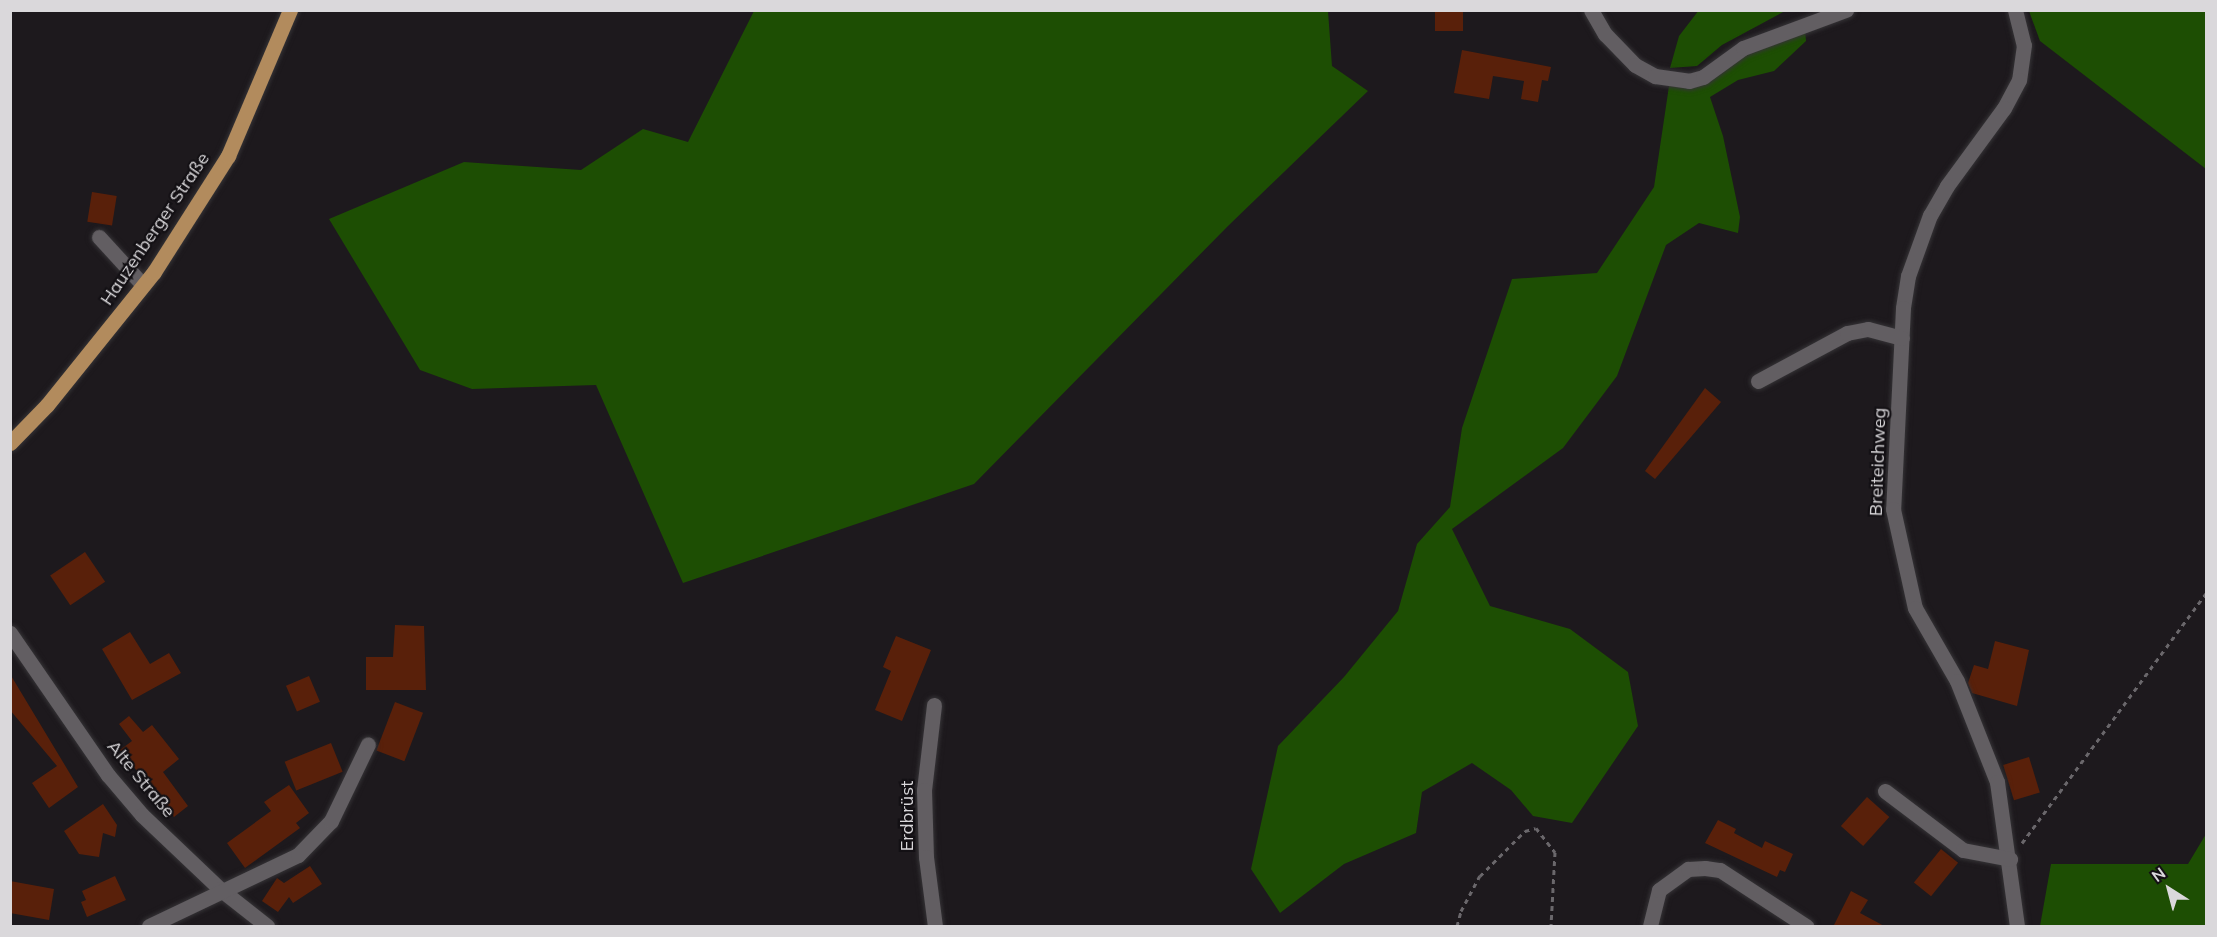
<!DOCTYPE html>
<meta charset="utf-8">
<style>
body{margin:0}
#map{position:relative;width:2217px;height:937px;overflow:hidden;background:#1d191d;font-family:Mulish,sans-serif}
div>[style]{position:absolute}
.forest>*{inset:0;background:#1d4e03}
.building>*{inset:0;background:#59200a;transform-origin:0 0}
.path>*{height:3px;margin-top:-1.5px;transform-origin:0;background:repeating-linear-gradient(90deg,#6a676b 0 4.5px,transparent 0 9px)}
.roads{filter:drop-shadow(0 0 2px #353336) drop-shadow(0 0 2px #353336)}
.minor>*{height:15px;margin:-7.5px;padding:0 7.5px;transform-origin:7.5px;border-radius:7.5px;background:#625e62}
.major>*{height:15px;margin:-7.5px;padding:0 7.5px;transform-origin:7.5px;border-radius:7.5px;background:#b28b5d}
span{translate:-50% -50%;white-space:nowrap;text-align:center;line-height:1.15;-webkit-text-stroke:4.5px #131014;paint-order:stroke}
.street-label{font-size:18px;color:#dad8db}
.frame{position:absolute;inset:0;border:12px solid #dad8db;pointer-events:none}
.north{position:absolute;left:2139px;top:859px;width:60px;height:60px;-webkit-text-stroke:4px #131014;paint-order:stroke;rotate:324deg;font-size:16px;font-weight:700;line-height:24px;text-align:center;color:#dad8db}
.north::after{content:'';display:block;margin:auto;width:21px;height:27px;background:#dad8db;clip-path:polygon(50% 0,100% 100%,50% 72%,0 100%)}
</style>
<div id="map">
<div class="forest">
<div style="clip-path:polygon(1699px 10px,1785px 10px,1785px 11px,1722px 45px,1697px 66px,1670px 68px,1679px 36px)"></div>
<div style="clip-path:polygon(754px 11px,1328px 11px,1332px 66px,1368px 91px,1228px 226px,974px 484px,683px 583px,596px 385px,472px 389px,420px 370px,329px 219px,464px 162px,581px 170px,643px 129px,688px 142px)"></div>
<div style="clip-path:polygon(2029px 11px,2206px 11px,2206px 169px,2040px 41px)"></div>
<div style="clip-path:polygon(1805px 30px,1806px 41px,1774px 71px,1738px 80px,1710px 97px,1723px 136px,1740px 217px,1738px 233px,1699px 223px,1666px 245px,1617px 376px,1563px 448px,1452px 529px,1490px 606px,1570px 629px,1628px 672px,1638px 726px,1572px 823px,1533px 816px,1511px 790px,1472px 763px,1422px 792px,1416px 833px,1344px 864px,1280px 913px,1251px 869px,1278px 746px,1344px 677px,1398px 611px,1417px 544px,1450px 507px,1462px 428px,1512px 279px,1597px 273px,1654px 187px,1669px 86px,1687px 87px,1740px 54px)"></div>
<div style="clip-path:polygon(2206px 834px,2206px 926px,2040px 926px,2051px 864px,2188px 864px)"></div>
</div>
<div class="building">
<div style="left:1435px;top:10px;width:28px;height:21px"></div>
<div style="clip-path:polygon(1462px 50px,1551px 67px,1548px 81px,1542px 80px,1538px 102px,1521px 99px,1524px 81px,1493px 76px,1489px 99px,1454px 93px)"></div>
<div style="left:92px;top:192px;width:25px;height:30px;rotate:9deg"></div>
<div style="clip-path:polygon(1705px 388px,1721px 402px,1655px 479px,1645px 471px)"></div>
<div style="left:85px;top:552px;width:36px;height:42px;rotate:56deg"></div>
<div style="clip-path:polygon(395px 625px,424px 626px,426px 690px,366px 690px,366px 657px,393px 657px)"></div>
<div style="clip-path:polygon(130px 632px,150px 664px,169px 653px,181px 673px,132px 700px,102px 649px)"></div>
<div style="clip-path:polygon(896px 636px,931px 650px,902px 721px,875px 710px,891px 671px,883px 667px)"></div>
<div style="clip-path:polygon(1995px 641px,2029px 650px,2017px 706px,1972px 693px,1968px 683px,1974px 665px,1988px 669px)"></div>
<div style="clip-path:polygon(10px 674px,78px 787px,49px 808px,32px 783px,57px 766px,10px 710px)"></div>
<div style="left:309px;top:676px;width:28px;height:25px;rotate:67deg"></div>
<div style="left:395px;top:702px;width:30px;height:52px;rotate:21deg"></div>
<div style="clip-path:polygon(129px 716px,143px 732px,152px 725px,179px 759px,163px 772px,188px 806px,174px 817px,120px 750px,132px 741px,119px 724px)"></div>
<div style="left:331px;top:743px;width:31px;height:50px;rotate:68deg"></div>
<div style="left:2029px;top:757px;width:37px;height:27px;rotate:73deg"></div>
<div style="clip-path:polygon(289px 785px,309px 813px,296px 823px,300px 828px,245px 868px,227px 843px,271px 811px,264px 802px)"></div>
<div style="left:1867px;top:797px;width:30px;height:39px;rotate:42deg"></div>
<div style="clip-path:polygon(103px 804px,117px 825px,115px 837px,103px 833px,99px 857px,79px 854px,64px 831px)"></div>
<div style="clip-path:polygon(1718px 820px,1736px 829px,1734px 833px,1762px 848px,1765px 841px,1793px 854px,1785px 872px,1780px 870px,1777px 877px,1705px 843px)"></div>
<div style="left:1941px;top:849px;width:22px;height:43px;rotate:39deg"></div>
<div style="clip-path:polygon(310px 866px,322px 884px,293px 903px,289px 897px,278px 912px,262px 901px,277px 878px,284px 883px)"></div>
<div style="clip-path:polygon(115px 876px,126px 900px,87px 917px,81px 902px,86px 900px,82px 891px)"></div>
<div style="clip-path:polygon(10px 881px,54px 889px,49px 920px,10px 913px)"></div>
<div style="clip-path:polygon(1851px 891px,1868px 900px,1860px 913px,1886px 927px,1833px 927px)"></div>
</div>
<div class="path">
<div style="left:2022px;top:843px;width:310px;rotate:-53.6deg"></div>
<div style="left:1457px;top:926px;width:16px;rotate:-75deg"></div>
<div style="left:1461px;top:911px;width:40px;rotate:-62deg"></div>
<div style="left:1480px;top:876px;width:64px;rotate:-45deg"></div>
<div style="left:1525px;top:831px;width:11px;rotate:-15deg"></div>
<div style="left:1536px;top:828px;width:31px;rotate:52deg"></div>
<div style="left:1555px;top:852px;width:74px;rotate:93.1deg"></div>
</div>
<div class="roads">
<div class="minor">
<div style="left:1591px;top:10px;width:28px;rotate:60deg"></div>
<div style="left:1605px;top:34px;width:43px;rotate:45.9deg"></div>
<div style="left:1635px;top:65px;width:23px;rotate:29deg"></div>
<div style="left:1655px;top:76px;width:34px;rotate:8deg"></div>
<div style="left:1689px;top:81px;width:15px;rotate:-16deg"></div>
<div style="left:1703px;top:77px;width:49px;rotate:-35.9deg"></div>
<div style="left:1743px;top:48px;width:110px;rotate:-20.3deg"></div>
<div style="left:2015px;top:10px;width:36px;rotate:76deg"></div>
<div style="left:2024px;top:45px;width:35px;rotate:98deg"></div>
<div style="left:2019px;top:80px;width:32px;rotate:118deg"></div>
<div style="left:2004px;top:108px;width:97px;rotate:126.2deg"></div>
<div style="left:1947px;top:186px;width:34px;rotate:120deg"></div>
<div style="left:1930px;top:215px;width:65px;rotate:109.8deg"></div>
<div style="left:1908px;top:276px;width:32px;rotate:99deg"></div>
<div style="left:1903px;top:308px;width:201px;rotate:92.8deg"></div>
<div style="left:1893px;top:509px;width:101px;rotate:77.5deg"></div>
<div style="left:1915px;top:608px;width:84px;rotate:60.1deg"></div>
<div style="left:1957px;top:681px;width:109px;rotate:68.4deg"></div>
<div style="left:1997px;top:782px;width:145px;rotate:82.1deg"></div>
<div style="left:99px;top:237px;width:65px;rotate:47.5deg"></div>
<div style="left:1758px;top:381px;width:101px;rotate:-28.3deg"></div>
<div style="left:1847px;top:333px;width:21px;rotate:-11deg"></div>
<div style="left:1868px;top:329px;width:35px;rotate:15deg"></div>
<div style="left:10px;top:633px;width:173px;rotate:55.4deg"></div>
<div style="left:108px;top:775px;width:52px;rotate:49.6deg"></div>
<div style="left:142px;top:815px;width:108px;rotate:43.5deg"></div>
<div style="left:220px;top:889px;width:60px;rotate:38.2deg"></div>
<div style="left:934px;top:705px;width:86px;rotate:96.7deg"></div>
<div style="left:924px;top:790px;width:67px;rotate:88.3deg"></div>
<div style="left:926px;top:857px;width:70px;rotate:82.6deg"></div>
<div style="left:1885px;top:791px;width:98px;rotate:37.1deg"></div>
<div style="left:1963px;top:850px;width:48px;rotate:10.8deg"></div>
<div style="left:149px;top:926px;width:165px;rotate:-25.5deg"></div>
<div style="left:298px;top:855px;width:47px;rotate:-45.9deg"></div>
<div style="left:331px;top:821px;width:85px;rotate:-64.3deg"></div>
<div style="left:1650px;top:926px;width:37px;rotate:-76deg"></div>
<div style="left:1659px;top:890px;width:36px;rotate:-36deg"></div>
<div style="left:1688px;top:869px;width:17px;rotate:-3deg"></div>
<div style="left:1705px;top:868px;width:15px;rotate:8deg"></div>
<div style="left:1720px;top:870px;width:103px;rotate:33.1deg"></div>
</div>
<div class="major">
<div style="left:10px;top:443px;width:53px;rotate:-45.8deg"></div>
<div style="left:47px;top:405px;width:171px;rotate:-51.2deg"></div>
<div style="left:154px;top:272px;width:138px;rotate:-57.5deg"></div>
<div style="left:228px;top:156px;width:159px;rotate:-67deg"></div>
</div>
</div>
<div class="street-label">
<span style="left:155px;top:229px;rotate:-56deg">Hauzenberger Straße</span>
<span style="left:1878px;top:462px;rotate:-88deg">Breiteichweg</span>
<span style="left:141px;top:779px;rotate:50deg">Alte Straße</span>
<span style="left:907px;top:816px;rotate:-90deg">Erdbrüst</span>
</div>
<div class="frame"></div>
<div class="north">N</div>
</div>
